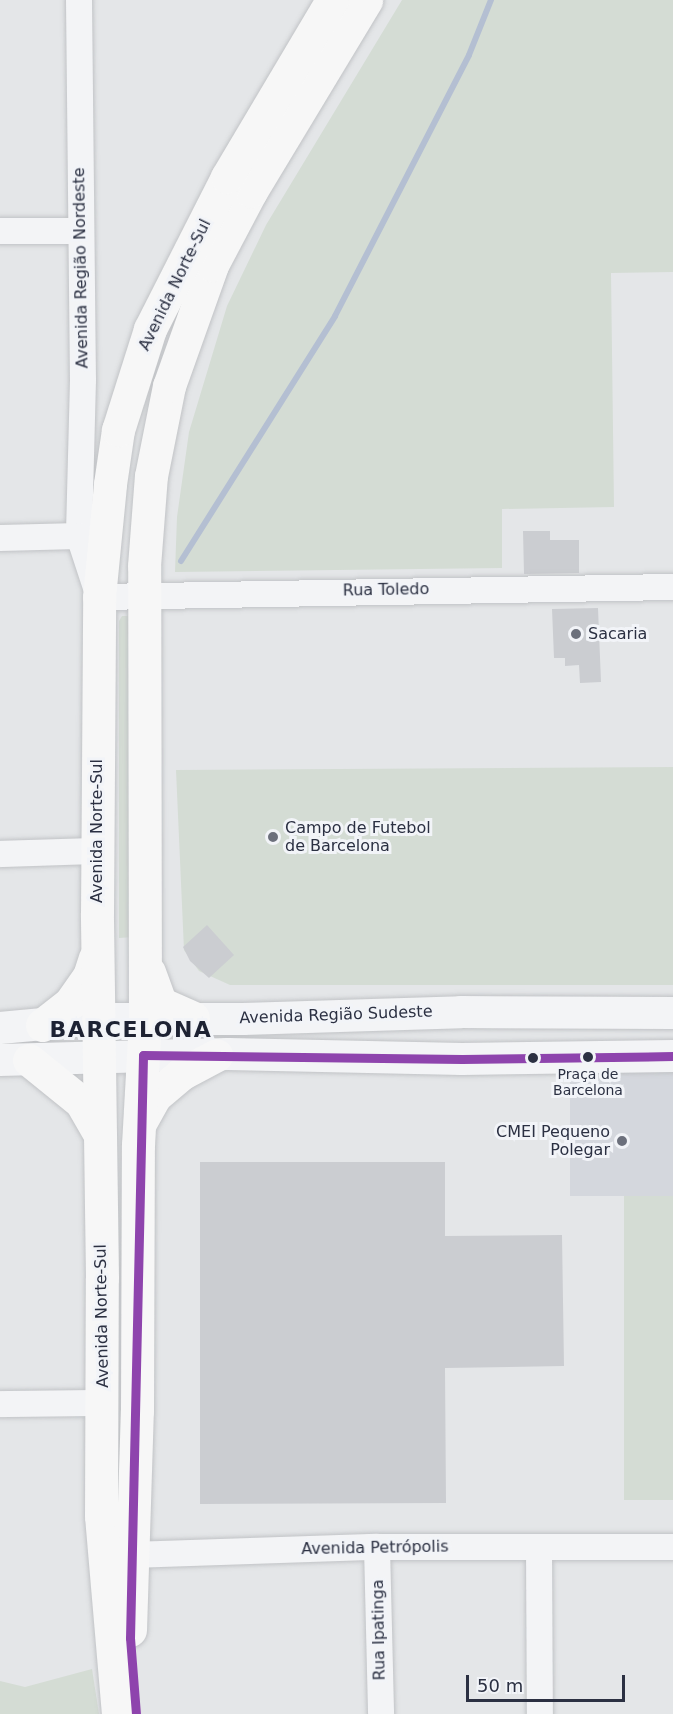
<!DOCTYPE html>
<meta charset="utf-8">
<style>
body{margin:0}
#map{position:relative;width:673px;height:1714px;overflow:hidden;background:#e4e6e8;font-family:"DejaVu Sans",sans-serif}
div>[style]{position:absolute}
.built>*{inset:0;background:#d4d7dd;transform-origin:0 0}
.green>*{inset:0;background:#d4dcd4;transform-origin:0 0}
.stream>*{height:6px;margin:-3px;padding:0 3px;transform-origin:3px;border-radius:3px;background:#b4bfd2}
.building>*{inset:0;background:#cbcdd1}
.roads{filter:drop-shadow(0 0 2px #c1c3c6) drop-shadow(0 0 2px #c1c3c6)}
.minor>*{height:26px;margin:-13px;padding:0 13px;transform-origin:13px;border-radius:13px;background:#f3f4f6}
.tertiary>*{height:32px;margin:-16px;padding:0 16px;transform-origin:16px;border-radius:16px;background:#f3f4f6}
.secondary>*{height:33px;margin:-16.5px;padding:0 16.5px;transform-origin:16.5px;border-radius:16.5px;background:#f7f7f7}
.bus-1>*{height:9px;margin:-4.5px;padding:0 4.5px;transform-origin:4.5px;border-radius:4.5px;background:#8e44ad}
.dots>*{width:16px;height:16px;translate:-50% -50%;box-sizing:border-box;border:3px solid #f2f4f8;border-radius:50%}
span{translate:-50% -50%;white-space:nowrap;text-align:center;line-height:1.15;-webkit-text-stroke:6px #f2f4f8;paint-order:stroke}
.bus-label{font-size:14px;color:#2b3042}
.street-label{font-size:16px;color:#2b3042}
.poi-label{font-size:16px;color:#2b3042}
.left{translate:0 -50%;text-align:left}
.right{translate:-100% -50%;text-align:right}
.district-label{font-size:22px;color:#1d2233;font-weight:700;letter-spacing:1.5px}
.scale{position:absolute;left:466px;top:1675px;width:159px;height:27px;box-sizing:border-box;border:3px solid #2b3042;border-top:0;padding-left:8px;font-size:18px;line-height:21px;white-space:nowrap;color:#2b3042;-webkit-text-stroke:4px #f2f4f8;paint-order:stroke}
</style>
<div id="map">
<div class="built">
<div style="left:673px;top:1071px;width:125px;height:103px;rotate:90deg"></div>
</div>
<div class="green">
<div style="clip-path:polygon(402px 0,673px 0,673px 272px,611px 273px,614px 507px,502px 509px,502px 568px,175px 572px,177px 517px,189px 432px,227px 306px,266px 225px)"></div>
<div style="clip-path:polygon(122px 616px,128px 616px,133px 937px,119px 938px,119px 621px)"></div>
<div style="clip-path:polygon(673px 767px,673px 985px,230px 985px,199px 971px,184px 950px,176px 770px)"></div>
<div style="left:624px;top:1196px;width:49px;height:304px"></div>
<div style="clip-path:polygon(92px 1669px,99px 1714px,0 1714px,0 1681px,25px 1687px)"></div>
</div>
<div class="stream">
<div style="left:181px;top:561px;width:289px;rotate:-57.8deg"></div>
<div style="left:335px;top:316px;width:293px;rotate:-62.8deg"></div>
<div style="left:469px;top:55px;width:59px;rotate:-68.2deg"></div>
</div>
<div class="building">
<div style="clip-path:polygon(523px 531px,550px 531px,550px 540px,579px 540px,579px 573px,524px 574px)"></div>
<div style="clip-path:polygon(598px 608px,601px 682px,580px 683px,579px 665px,565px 666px,565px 658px,554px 658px,552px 609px)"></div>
<div style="clip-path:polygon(207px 925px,234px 955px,209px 978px,190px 961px,183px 947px)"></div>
<div style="clip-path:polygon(200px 1162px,445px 1162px,445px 1236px,562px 1235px,564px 1366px,445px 1368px,446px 1503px,200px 1504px)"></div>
</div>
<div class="roads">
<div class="minor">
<div style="left:79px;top:0;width:380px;rotate:89.4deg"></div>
<div style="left:83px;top:380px;width:156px;rotate:91.5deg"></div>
<div style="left:79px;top:536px;width:64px;rotate:71.8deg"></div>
<div style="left:99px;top:597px;width:574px;rotate:-1deg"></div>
<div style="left:0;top:231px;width:79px"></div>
<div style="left:0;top:538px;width:79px;rotate:-1.5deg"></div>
<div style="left:0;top:854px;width:97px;rotate:-1.8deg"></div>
<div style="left:0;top:1404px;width:103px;rotate:-0.6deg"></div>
<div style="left:377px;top:1547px;width:167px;rotate:88.6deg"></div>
<div style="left:539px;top:1547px;width:167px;rotate:89.7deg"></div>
<div style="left:117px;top:1548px;width:10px;rotate:45deg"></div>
<div style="left:124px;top:1555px;width:7px"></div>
<div style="left:131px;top:1555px;width:246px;rotate:-1.9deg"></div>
<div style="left:377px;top:1547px;width:296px"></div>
</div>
<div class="tertiary">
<div style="left:0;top:1028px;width:97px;rotate:-5.3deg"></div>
<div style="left:97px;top:1019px;width:146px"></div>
<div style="left:243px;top:1019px;width:218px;rotate:-1.8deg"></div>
<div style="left:461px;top:1012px;width:212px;rotate:0.3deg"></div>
<div style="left:0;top:1060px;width:228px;rotate:-1.5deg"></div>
<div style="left:228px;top:1054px;width:234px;rotate:1.2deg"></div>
<div style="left:462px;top:1059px;width:211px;rotate:-0.8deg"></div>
</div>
<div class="secondary">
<div style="left:149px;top:972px;width:33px;rotate:70deg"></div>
<div style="left:160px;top:1003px;width:36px;rotate:24deg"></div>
<div style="left:42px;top:1025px;width:36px;rotate:-38deg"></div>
<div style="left:70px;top:1003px;width:33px;rotate:-55deg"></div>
<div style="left:89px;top:976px;width:19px;rotate:-72deg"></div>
<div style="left:29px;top:1060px;width:67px;rotate:38.9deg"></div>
<div style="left:81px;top:1102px;width:38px;rotate:60deg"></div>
<div style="left:140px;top:1123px;width:31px;rotate:-61deg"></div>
<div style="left:155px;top:1096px;width:34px;rotate:-40deg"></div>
<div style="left:181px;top:1074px;width:40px;rotate:-28deg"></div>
<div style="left:130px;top:1630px;width:219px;rotate:-88.2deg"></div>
<div style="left:137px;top:1411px;width:266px;rotate:-89.8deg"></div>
<div style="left:138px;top:1145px;width:127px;rotate:-86.8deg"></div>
<div style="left:145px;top:1018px;width:452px;rotate:-90.1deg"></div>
<div style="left:144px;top:566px;width:90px;rotate:-85.6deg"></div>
<div style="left:151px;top:476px;width:92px;rotate:-78.7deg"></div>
<div style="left:169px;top:386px;width:128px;rotate:-70.4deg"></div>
<div style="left:212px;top:265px;width:84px;rotate:-62.2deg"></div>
<div style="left:251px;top:191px;width:223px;rotate:-58.9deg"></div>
<div style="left:118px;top:1714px;width:199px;rotate:-94.9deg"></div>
<div style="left:101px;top:1516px;width:238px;rotate:-89.8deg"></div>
<div style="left:102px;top:1278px;width:365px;rotate:-90.8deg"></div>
<div style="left:97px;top:913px;width:316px;rotate:-89.6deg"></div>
<div style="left:99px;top:597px;width:114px;rotate:-84.4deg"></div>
<div style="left:110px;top:484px;width:55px;rotate:-81.6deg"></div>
<div style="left:118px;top:430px;width:106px;rotate:-72.4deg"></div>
<div style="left:150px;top:329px;width:170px;rotate:-63.1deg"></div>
<div style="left:227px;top:177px;width:206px;rotate:-59.3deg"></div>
</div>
</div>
<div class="bus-1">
<div style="left:136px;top:1714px;width:76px;rotate:-94.5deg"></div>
<div style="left:130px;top:1638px;width:583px;rotate:-88.72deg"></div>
<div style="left:143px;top:1055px;width:319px;rotate:0.7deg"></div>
<div style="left:462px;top:1059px;width:211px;rotate:-0.8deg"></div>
</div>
<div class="dots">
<div style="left:576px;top:634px;background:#6c707c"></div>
<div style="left:273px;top:837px;background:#6c707c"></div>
<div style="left:588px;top:1057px;background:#2b3042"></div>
<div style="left:533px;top:1058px;background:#2b3042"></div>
<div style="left:622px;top:1141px;background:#6c707c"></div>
</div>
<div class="bus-label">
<span style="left:588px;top:1082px">Praça de<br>Barcelona</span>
</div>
<div class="street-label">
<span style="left:81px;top:268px;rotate:-91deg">Avenida Região Nordeste</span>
<span style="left:175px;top:285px;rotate:-64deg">Avenida Norte-Sul</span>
<span style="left:386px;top:590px;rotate:-1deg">Rua Toledo</span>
<span style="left:97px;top:831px;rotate:-90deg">Avenida Norte-Sul</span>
<span style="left:336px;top:1015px;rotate:-2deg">Avenida Região Sudeste</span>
<span style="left:102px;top:1316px;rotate:-91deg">Avenida Norte-Sul</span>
<span style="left:375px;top:1548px;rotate:-1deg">Avenida Petrópolis</span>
<span style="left:379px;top:1630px;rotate:-91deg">Rua Ipatinga</span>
</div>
<div class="poi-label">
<span class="left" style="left:588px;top:634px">Sacaria</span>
<span class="left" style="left:285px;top:837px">Campo de Futebol<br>de Barcelona</span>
<span class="right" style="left:610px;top:1141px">CMEI Pequeno<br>Polegar</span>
</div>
<div class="district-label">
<span style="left:131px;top:1030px">BARCELONA</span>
</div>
<div class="scale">50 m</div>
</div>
